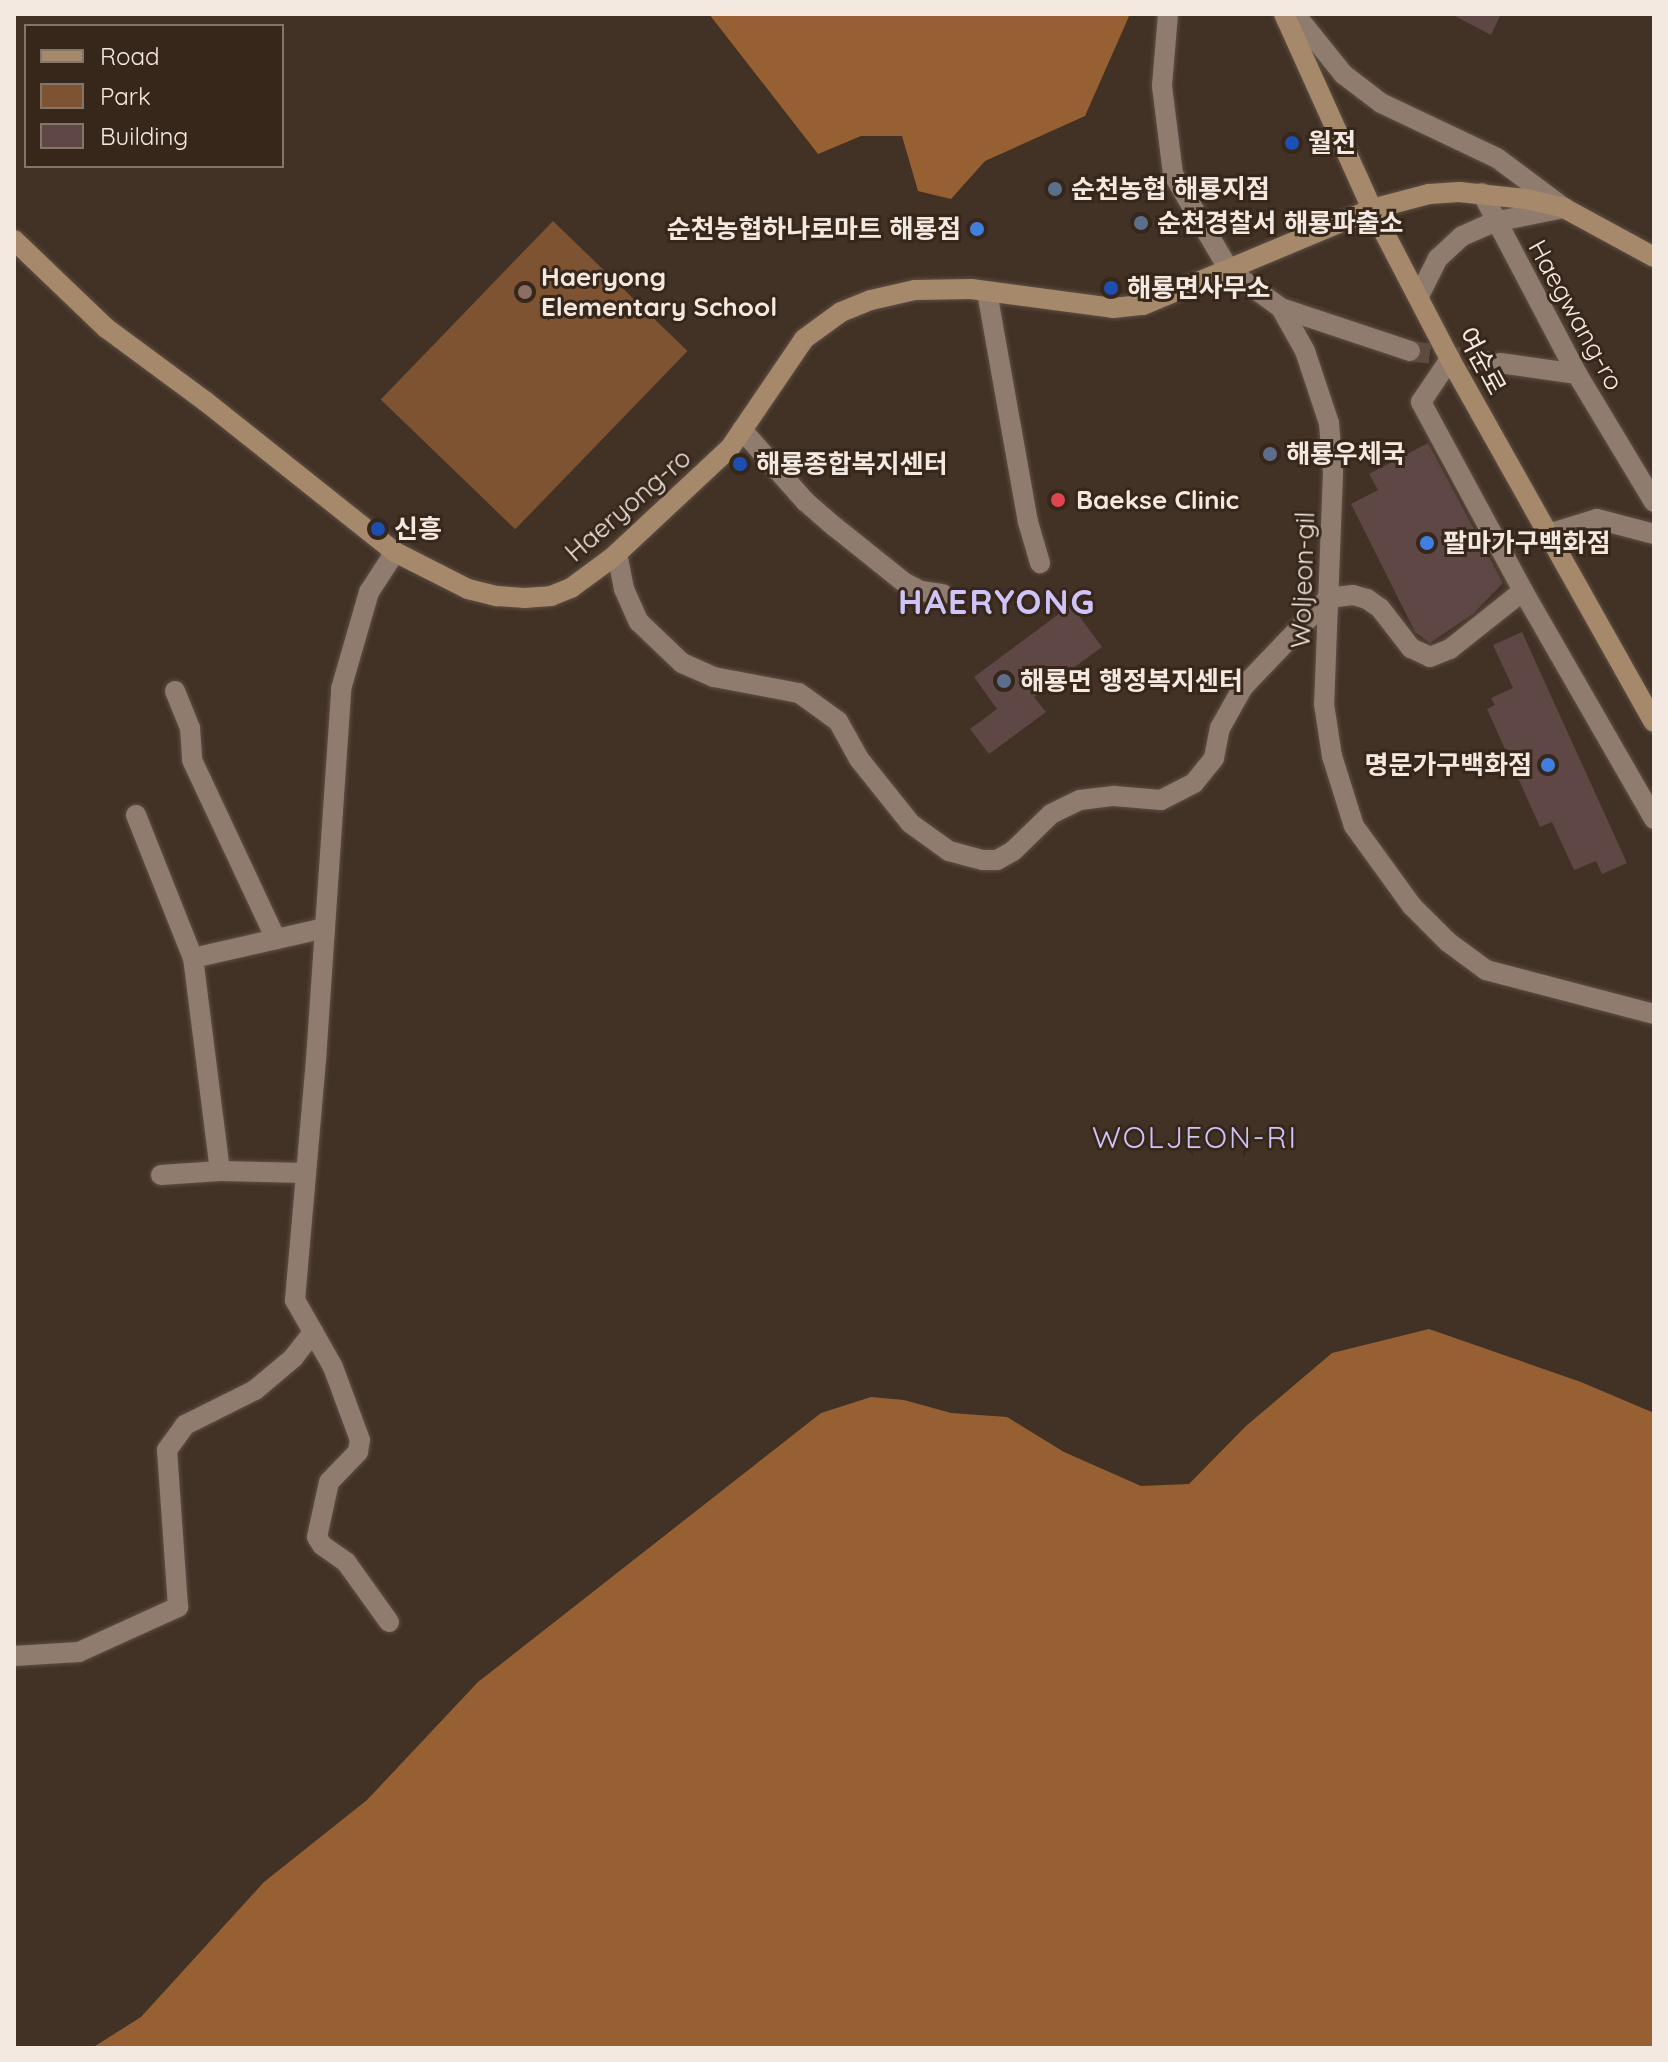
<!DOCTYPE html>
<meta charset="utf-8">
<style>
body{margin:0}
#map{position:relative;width:1668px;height:2062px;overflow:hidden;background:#423125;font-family:Quicksand,"Noto Sans KR",sans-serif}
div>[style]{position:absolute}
.green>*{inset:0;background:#7d5332;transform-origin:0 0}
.forest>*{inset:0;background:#976032}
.building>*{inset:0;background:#5e4745}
.minor-tunnel>*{height:20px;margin-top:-10px;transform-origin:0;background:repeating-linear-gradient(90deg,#5d4d41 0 20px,transparent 0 30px)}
.roads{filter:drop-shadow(0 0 2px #5d4f44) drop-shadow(0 0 2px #5d4f44)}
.minor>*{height:20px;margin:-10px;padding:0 10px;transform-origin:10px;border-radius:10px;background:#8f7c6e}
.tertiary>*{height:20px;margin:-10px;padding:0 10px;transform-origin:10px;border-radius:10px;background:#8f7c6e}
.secondary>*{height:20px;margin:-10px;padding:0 10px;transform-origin:10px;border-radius:10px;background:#a6896a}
.dots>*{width:22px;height:22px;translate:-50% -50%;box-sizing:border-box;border:4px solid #37271b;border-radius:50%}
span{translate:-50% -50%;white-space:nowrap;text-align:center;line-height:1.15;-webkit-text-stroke:6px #37271b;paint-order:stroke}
.poi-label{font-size:26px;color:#f4e9e1;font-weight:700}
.left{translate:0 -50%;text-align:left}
.right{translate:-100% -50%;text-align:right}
.street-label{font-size:26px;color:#f4e9e1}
.quarter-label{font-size:30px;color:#cfc3fc;letter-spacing:2px}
.district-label{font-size:34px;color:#cfc3fc;font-weight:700;letter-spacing:2px}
.frame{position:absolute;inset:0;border:16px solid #f4e9e1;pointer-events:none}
.legend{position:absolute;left:24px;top:24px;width:260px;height:144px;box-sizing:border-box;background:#37271b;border:2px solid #83756a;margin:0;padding:10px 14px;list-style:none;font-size:24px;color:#f4e9e1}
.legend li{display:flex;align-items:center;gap:16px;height:40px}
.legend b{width:40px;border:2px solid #83756a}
</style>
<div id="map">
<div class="green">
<div style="left:553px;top:221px;width:187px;height:248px;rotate:44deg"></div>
</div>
<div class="forest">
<div style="clip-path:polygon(709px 14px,1130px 14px,1085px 116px,985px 161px,951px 199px,918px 191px,902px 136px,861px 136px,818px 154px)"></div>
<div style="clip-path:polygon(1429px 1329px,1581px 1382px,1654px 1413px,1654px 2048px,92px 2048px,141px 2017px,264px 1882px,367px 1800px,478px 1682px,821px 1413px,871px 1397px,904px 1400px,951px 1413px,1007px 1417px,1064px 1452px,1141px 1486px,1189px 1484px,1246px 1426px,1332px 1353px)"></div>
</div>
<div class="building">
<div style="clip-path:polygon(1451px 14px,1501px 14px,1491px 35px)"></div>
<div style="clip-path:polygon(1428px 443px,1503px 583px,1473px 614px,1430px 643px,1415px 632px,1351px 504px,1378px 490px,1369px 474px)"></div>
<div style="clip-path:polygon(1071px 605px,1102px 647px,1034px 697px,1046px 712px,989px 754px,970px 729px,997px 709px,974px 677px)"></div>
<div style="clip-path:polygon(1522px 632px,1627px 863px,1602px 874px,1596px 861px,1574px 870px,1552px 822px,1540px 827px,1487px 709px,1495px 705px,1491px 698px,1513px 688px,1493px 645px)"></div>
</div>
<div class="minor-tunnel">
<div style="left:1410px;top:351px;width:91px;rotate:7.6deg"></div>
</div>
<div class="roads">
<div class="minor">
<div style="left:1482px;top:193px;width:204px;rotate:62.3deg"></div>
<div style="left:1577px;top:374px;width:149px;rotate:59deg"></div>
<div style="left:1229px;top:270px;width:64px;rotate:36.2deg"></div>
<div style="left:1281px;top:308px;width:49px;rotate:60.8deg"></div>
<div style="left:1305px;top:351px;width:76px;rotate:71.6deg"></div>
<div style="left:1329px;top:423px;width:50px;rotate:85.4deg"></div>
<div style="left:1333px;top:473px;width:231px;rotate:92.2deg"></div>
<div style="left:1324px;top:704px;width:53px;rotate:81.3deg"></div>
<div style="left:1332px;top:756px;width:73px;rotate:72.6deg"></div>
<div style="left:1354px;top:826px;width:99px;rotate:54.1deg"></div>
<div style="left:1412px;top:906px;width:51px;rotate:45deg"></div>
<div style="left:1448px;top:942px;width:47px;rotate:36.4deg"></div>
<div style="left:1486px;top:970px;width:174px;rotate:14.7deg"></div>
<div style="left:987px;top:292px;width:234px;rotate:79.9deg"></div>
<div style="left:1028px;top:522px;width:43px;rotate:73.7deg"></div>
<div style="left:1281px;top:308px;width:136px;rotate:18.4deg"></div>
<div style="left:1450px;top:359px;width:52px;rotate:124deg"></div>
<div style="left:1421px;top:402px;width:215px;rotate:61.6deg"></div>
<div style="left:1523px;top:591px;width:263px;rotate:60.1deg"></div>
<div style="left:1500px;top:363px;width:78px;rotate:8.1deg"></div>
<div style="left:742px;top:430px;width:96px;rotate:48.4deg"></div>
<div style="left:806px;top:502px;width:38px;rotate:41deg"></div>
<div style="left:835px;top:527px;width:90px;rotate:38.7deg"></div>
<div style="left:905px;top:583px;width:18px;rotate:27deg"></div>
<div style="left:921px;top:591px;width:22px;rotate:8deg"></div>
<div style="left:1548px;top:534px;width:51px;rotate:-17deg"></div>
<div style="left:1597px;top:519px;width:59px;rotate:14.7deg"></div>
<div style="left:617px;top:553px;width:37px;rotate:79deg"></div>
<div style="left:624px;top:589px;width:36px;rotate:66deg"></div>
<div style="left:639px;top:622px;width:59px;rotate:43.6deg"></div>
<div style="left:682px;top:663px;width:35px;rotate:24deg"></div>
<div style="left:714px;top:677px;width:86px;rotate:10.7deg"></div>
<div style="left:799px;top:693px;width:48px;rotate:35.7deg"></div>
<div style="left:838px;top:721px;width:43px;rotate:61.1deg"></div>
<div style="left:859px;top:759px;width:82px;rotate:51.4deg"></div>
<div style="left:910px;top:823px;width:48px;rotate:35.7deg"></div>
<div style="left:949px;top:851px;width:35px;rotate:15deg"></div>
<div style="left:983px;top:860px;width:14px"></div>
<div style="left:997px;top:860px;width:18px;rotate:-29deg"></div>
<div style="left:1013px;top:851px;width:53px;rotate:-44.2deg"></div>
<div style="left:1051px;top:814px;width:32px;rotate:-26deg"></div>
<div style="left:1080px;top:800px;width:34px;rotate:-7deg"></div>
<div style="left:1114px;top:796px;width:47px;rotate:4.9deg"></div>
<div style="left:1161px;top:800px;width:37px;rotate:-27deg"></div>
<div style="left:1194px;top:783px;width:32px;rotate:-51deg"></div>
<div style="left:1214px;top:758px;width:31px;rotate:-79deg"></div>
<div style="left:1220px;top:728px;width:47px;rotate:-60.7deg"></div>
<div style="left:1243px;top:687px;width:123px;rotate:-46.3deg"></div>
<div style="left:1328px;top:598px;width:25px;rotate:-7deg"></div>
<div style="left:1353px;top:595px;width:15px;rotate:16deg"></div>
<div style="left:1367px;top:599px;width:16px;rotate:35deg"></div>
<div style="left:1380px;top:608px;width:51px;rotate:52.2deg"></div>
<div style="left:1411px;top:648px;width:21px;rotate:25deg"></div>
<div style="left:1430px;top:657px;width:22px;rotate:-22deg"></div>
<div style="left:1450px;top:649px;width:93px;rotate:-38.5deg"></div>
<div style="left:175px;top:691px;width:40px;rotate:68deg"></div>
<div style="left:190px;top:728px;width:32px;rotate:86deg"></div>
<div style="left:192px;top:760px;width:198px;rotate:64.9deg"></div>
<div style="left:136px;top:815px;width:154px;rotate:68.3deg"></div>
<div style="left:220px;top:1171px;width:215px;rotate:-97.2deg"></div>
<div style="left:193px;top:958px;width:135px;rotate:-12.8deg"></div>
<div style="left:161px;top:1175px;width:59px;rotate:-3.9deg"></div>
<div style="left:220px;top:1171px;width:86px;rotate:1.3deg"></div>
<div style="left:389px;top:1622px;width:74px;rotate:-125.6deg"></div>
<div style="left:346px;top:1562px;width:29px;rotate:-145deg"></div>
<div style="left:322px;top:1545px;width:9px;rotate:-122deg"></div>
<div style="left:317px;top:1537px;width:56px;rotate:-77.7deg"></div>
<div style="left:329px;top:1482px;width:42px;rotate:-46deg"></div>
<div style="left:358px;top:1452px;width:12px;rotate:-81deg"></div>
<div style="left:360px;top:1440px;width:78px;rotate:-110.3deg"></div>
<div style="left:333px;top:1367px;width:77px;rotate:-119.6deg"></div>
<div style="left:295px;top:1300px;width:241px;rotate:-85deg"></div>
<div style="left:316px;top:1060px;width:372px;rotate:-86.1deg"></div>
<div style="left:341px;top:689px;width:101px;rotate:-73.9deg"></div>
<div style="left:369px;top:592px;width:48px;rotate:-57deg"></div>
<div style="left:14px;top:1656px;width:65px;rotate:-3.5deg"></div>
<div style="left:79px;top:1652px;width:109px;rotate:-24.4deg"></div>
<div style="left:178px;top:1607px;width:157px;rotate:-94deg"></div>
<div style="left:167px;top:1450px;width:31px;rotate:-54deg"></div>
<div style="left:185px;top:1425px;width:78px;rotate:-26.6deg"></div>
<div style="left:255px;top:1390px;width:50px;rotate:-40.1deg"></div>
<div style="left:293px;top:1358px;width:33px;rotate:-52deg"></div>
</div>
<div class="tertiary">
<div style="left:1168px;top:14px;width:72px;rotate:94.8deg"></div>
<div style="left:1162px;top:86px;width:89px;rotate:82.9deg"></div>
<div style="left:1173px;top:174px;width:111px;rotate:59.7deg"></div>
<div style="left:1295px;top:14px;width:77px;rotate:51.3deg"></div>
<div style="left:1343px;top:74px;width:48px;rotate:37.3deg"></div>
<div style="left:1381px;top:103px;width:128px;rotate:25.4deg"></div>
<div style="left:1497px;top:158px;width:84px;rotate:36.7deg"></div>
<div style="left:1564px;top:208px;width:71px;rotate:168.7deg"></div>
<div style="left:1494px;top:222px;width:35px;rotate:156deg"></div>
<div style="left:1462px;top:236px;width:33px;rotate:137deg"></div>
<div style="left:1438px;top:258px;width:42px;rotate:116.6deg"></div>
</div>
<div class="secondary">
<div style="left:1284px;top:14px;width:214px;rotate:65.7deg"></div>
<div style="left:1372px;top:209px;width:169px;rotate:62.5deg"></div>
<div style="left:1450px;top:359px;width:416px;rotate:60.7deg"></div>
<div style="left:14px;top:240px;width:127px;rotate:43.7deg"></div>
<div style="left:106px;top:328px;width:123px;rotate:36.4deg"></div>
<div style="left:205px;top:401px;width:243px;rotate:38.5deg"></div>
<div style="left:395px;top:552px;width:82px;rotate:26.9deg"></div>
<div style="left:468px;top:589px;width:30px;rotate:14deg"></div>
<div style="left:497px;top:596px;width:27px;rotate:4deg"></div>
<div style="left:524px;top:598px;width:27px;rotate:-4deg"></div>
<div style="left:551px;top:596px;width:22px;rotate:-22deg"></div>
<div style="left:571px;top:588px;width:52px;rotate:-36.4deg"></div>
<div style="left:613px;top:557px;width:160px;rotate:-43deg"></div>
<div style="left:730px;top:448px;width:132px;rotate:-55.8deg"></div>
<div style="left:804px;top:339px;width:46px;rotate:-36.1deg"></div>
<div style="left:841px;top:312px;width:32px;rotate:-22deg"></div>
<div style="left:871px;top:300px;width:45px;rotate:-12.8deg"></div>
<div style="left:915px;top:290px;width:56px;rotate:-1deg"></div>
<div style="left:971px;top:289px;width:143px;rotate:7.6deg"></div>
<div style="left:1113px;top:308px;width:30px;rotate:-6deg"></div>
<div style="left:1143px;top:305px;width:248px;rotate:-22.7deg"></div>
<div style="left:1372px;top:209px;width:59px;rotate:-14.7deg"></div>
<div style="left:1429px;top:194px;width:30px;rotate:-4deg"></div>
<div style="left:1459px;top:192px;width:67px;rotate:6deg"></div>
<div style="left:1526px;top:199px;width:39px;rotate:13deg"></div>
<div style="left:1564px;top:208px;width:102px;rotate:28.6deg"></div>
</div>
</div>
<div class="dots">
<div style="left:1292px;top:143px;background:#1a4fb4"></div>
<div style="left:1055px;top:189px;background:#5c6f8a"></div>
<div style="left:1141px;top:223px;background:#5c6f8a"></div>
<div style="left:977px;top:229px;background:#3f7fe0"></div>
<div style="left:1111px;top:288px;background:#1a4fb4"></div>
<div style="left:525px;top:292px;background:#8d6e63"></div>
<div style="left:1270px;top:454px;background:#5c6f8a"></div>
<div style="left:740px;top:464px;background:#1a4fb4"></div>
<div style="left:1058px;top:500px;background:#e0444e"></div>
<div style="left:378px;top:529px;background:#1a4fb4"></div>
<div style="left:1427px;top:543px;background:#3f7fe0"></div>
<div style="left:1004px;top:681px;background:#5c6f8a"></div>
<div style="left:1548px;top:765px;background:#3f7fe0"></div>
</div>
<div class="poi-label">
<span class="left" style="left:1308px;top:143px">월전</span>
<span class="left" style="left:1071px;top:189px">순천농협 해룡지점</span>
<span class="left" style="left:1157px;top:223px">순천경찰서 해룡파출소</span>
<span class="right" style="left:961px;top:229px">순천농협하나로마트 해룡점</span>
<span class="left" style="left:541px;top:292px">Haeryong<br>Elementary School</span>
<span class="left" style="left:1127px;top:288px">해룡면사무소</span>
<span class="left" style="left:1286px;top:454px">해룡우체국</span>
<span class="left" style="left:756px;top:464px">해룡종합복지센터</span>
<span class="left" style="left:1076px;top:500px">Baekse Clinic</span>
<span class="left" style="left:394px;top:529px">신흥</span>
<span class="left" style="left:1443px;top:543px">팔마가구백화점</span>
<span class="left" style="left:1020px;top:681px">해룡면 행정복지센터</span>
<span class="right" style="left:1532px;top:765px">명문가구백화점</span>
</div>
<div class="street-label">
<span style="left:1576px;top:315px;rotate:61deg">Haegwang-ro</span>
<span style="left:1482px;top:361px;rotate:62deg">여순로</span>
<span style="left:628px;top:505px;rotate:-41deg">Haeryong-ro</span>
<span style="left:1303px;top:580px;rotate:-88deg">Woljeon-gil</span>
</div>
<div class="quarter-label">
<span style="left:1195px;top:1137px">WOLJEON-RI</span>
</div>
<div class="district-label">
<span style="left:997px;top:602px">HAERYONG</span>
</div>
<div class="frame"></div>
<ul class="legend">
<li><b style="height:10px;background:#a6896a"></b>Road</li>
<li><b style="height:22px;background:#7d5332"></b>Park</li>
<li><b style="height:22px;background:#5e4745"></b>Building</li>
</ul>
</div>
